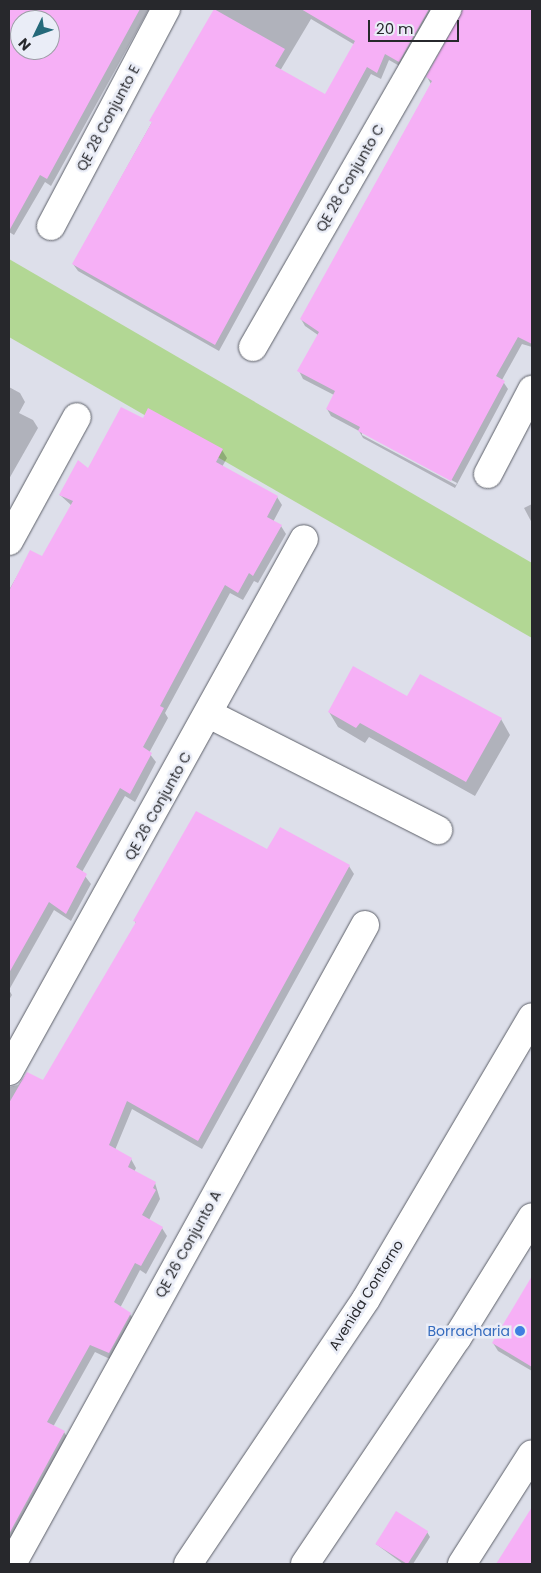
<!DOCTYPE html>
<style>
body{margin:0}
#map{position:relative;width:541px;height:1573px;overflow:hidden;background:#dddfea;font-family:Poppins,sans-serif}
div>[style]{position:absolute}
.green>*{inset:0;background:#b2d794}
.shadow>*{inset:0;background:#0003}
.building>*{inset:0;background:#f6b0f6;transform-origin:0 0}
.roads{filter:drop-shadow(0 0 1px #5c5f68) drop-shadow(0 0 1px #5c5f68)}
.minor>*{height:28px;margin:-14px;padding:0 14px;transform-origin:14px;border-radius:14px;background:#fff}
.secondary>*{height:28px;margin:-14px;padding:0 14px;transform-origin:14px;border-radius:14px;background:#fff}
.dots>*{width:14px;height:14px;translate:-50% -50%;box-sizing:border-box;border:2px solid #eaedf7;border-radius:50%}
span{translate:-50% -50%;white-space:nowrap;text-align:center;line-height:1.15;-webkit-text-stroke:5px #eaedf7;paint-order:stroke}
.street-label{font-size:14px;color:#27282c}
.shop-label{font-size:14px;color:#366cbe}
.right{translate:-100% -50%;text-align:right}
.frame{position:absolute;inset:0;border:10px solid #27282c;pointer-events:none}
.north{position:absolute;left:10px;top:10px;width:50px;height:50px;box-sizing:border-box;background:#eaedf7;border:1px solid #9c9ea6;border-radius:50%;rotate:228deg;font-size:14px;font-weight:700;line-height:20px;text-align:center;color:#27282c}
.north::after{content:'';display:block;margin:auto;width:18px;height:22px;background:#25697a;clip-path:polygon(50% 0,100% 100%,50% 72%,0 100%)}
.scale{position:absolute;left:368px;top:20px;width:91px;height:22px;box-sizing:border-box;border:2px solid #27282c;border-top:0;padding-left:6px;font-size:15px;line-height:18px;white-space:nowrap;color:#27282c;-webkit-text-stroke:4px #eaedf7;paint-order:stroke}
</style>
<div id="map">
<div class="green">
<div style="clip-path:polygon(9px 259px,532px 563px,532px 638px,9px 337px)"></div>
</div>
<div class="shadow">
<div style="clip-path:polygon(evenodd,9px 9px,149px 9px,51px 186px,45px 182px,14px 235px,9px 232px,9px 9px,20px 20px,50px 20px,50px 50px,20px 50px,20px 20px)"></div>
<div style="clip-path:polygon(evenodd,215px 9px,437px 9px,403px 68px,389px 60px,381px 79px,371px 74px,219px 351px,78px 271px,73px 264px,215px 9px,311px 19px,355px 45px,325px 96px,280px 71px,311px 19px)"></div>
<div style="clip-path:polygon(evenodd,463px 9px,469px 15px,472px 9px,532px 9px,532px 347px,522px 344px,502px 380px,508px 389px,455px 488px,363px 438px,359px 431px,331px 416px,327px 409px,334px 395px,303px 379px,299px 371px,318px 335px,305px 326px,301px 319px,431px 84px,427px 77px,462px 17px,463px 9px,362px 432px,457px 483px,456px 485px,362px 435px,362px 432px)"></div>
<div style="clip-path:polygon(9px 387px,20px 393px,25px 402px,19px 413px,33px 420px,38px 428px,9px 479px)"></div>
<div style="clip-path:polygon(143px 420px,222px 450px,227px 458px,222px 467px,277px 497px,282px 505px,273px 522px,281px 526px,286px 534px,258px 583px,254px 581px,243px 600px,230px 593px,165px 713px,168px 718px,149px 753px,156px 762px,135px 802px,125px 796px,82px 872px,91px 884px,71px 921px,54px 910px,9px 990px,12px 995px,9px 1000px,9px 590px,31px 552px,42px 558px,72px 506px,60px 495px)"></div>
<div style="clip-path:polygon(532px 504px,532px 523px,524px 508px)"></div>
<div style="clip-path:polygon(329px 712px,501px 719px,510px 735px,475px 796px,369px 737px,365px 743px,338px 727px)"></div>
<div style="clip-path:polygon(267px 851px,349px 866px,354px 874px,202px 1149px,132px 1109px,115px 1150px,131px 1159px,136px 1168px,134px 1172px,155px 1183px,160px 1199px,149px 1220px,162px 1228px,167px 1236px,146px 1274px,140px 1270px,120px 1308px,130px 1314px,135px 1322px,114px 1361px,95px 1352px,53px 1427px,64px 1432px,69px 1440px,9px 1549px,9px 1087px,18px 1085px,27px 1073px,43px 1082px,136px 924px,135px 921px)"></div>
<div style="clip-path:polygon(518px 1302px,532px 1310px,532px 1371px,498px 1351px,493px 1343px)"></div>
<div style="clip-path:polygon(532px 1509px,532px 1564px,497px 1564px)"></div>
<div style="clip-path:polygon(427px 1532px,430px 1537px,413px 1564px,403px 1564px,376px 1544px)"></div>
</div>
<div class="building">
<div style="clip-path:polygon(evenodd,9px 9px,140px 9px,47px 179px,40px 175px,9px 231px,9px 9px,20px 20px,50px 20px,50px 50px,20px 50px,20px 20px)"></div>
<div style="clip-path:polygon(214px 9px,285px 49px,275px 66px,325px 94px,355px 41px,301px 9px,429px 9px,399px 62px,385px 54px,377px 73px,367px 67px,215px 345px,72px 264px,152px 122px,149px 121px)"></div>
<div style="clip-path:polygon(463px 9px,532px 9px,532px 344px,518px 337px,496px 376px,505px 381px,451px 481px,358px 431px,360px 427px,326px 409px,335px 391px,297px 371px,319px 332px,300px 319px,432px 81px,426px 77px)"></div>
<div style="clip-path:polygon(121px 407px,143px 418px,148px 408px,223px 449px,216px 462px,278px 496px,267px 517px,282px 525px,253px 576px,249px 573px,238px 593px,225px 585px,213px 607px,160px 706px,164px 708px,143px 747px,152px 753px,130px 794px,120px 788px,76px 867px,87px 874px,66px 914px,49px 902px,9px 973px,9px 591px,30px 550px,42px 556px,73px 501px,59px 495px,78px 460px,88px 468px)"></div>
<div style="clip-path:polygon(353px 666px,407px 696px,420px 674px,502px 718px,466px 782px,360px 723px,356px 728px,328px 712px)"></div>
<div style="clip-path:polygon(196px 811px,267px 849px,280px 827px,350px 865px,198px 1141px,127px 1101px,109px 1145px,132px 1158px,128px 1167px,156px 1182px,153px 1188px,156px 1190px,142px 1215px,163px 1227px,141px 1266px,135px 1263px,114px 1302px,131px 1313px,109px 1353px,90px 1345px,47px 1422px,65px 1431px,9px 1534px,9px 1103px,27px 1072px,43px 1080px,136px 922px,133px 921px)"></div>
<div style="clip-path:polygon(532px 1276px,532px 1367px,492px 1343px)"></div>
<div style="clip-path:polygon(532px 1507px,532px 1564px,496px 1564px)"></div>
<div style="left:396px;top:1511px;width:38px;height:39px;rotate:32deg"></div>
</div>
<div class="roads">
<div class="minor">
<div style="left:51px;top:226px;width:246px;rotate:-62.1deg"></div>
<div style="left:253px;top:347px;width:390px;rotate:-60.1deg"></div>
<div style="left:488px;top:474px;width:95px;rotate:-62.4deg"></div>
<div style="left:9px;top:541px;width:141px;rotate:-61.3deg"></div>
<div style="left:209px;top:714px;width:257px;rotate:26.9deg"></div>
<div style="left:9px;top:1071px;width:608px;rotate:-60.99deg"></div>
<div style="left:12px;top:1564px;width:730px;rotate:-61.08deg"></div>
<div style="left:462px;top:1564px;width:130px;rotate:-57.5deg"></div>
</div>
<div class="secondary">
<div style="left:188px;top:1564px;width:319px;rotate:-56.1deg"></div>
<div style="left:366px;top:1299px;width:327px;rotate:-59.5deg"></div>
<div style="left:305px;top:1564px;width:272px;rotate:-56.1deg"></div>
<div style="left:457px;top:1338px;width:142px;rotate:-58.2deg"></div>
</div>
</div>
<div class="dots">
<div style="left:520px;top:1331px;background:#3f7fe0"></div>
</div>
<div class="street-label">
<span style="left:108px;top:118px;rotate:-62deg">QE 28 Conjunto E</span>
<span style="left:350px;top:178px;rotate:-60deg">QE 28 Conjunto C</span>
<span style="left:158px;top:806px;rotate:-61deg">QE 26 Conjunto C</span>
<span style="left:188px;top:1244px;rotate:-61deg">QE 26 Conjunto A</span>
<span style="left:366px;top:1295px;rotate:-58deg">Avenida Contorno</span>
</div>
<div class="shop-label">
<span class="right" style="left:510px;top:1331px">Borracharia</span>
</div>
<div class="frame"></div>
<div class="north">N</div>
<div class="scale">20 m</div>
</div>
